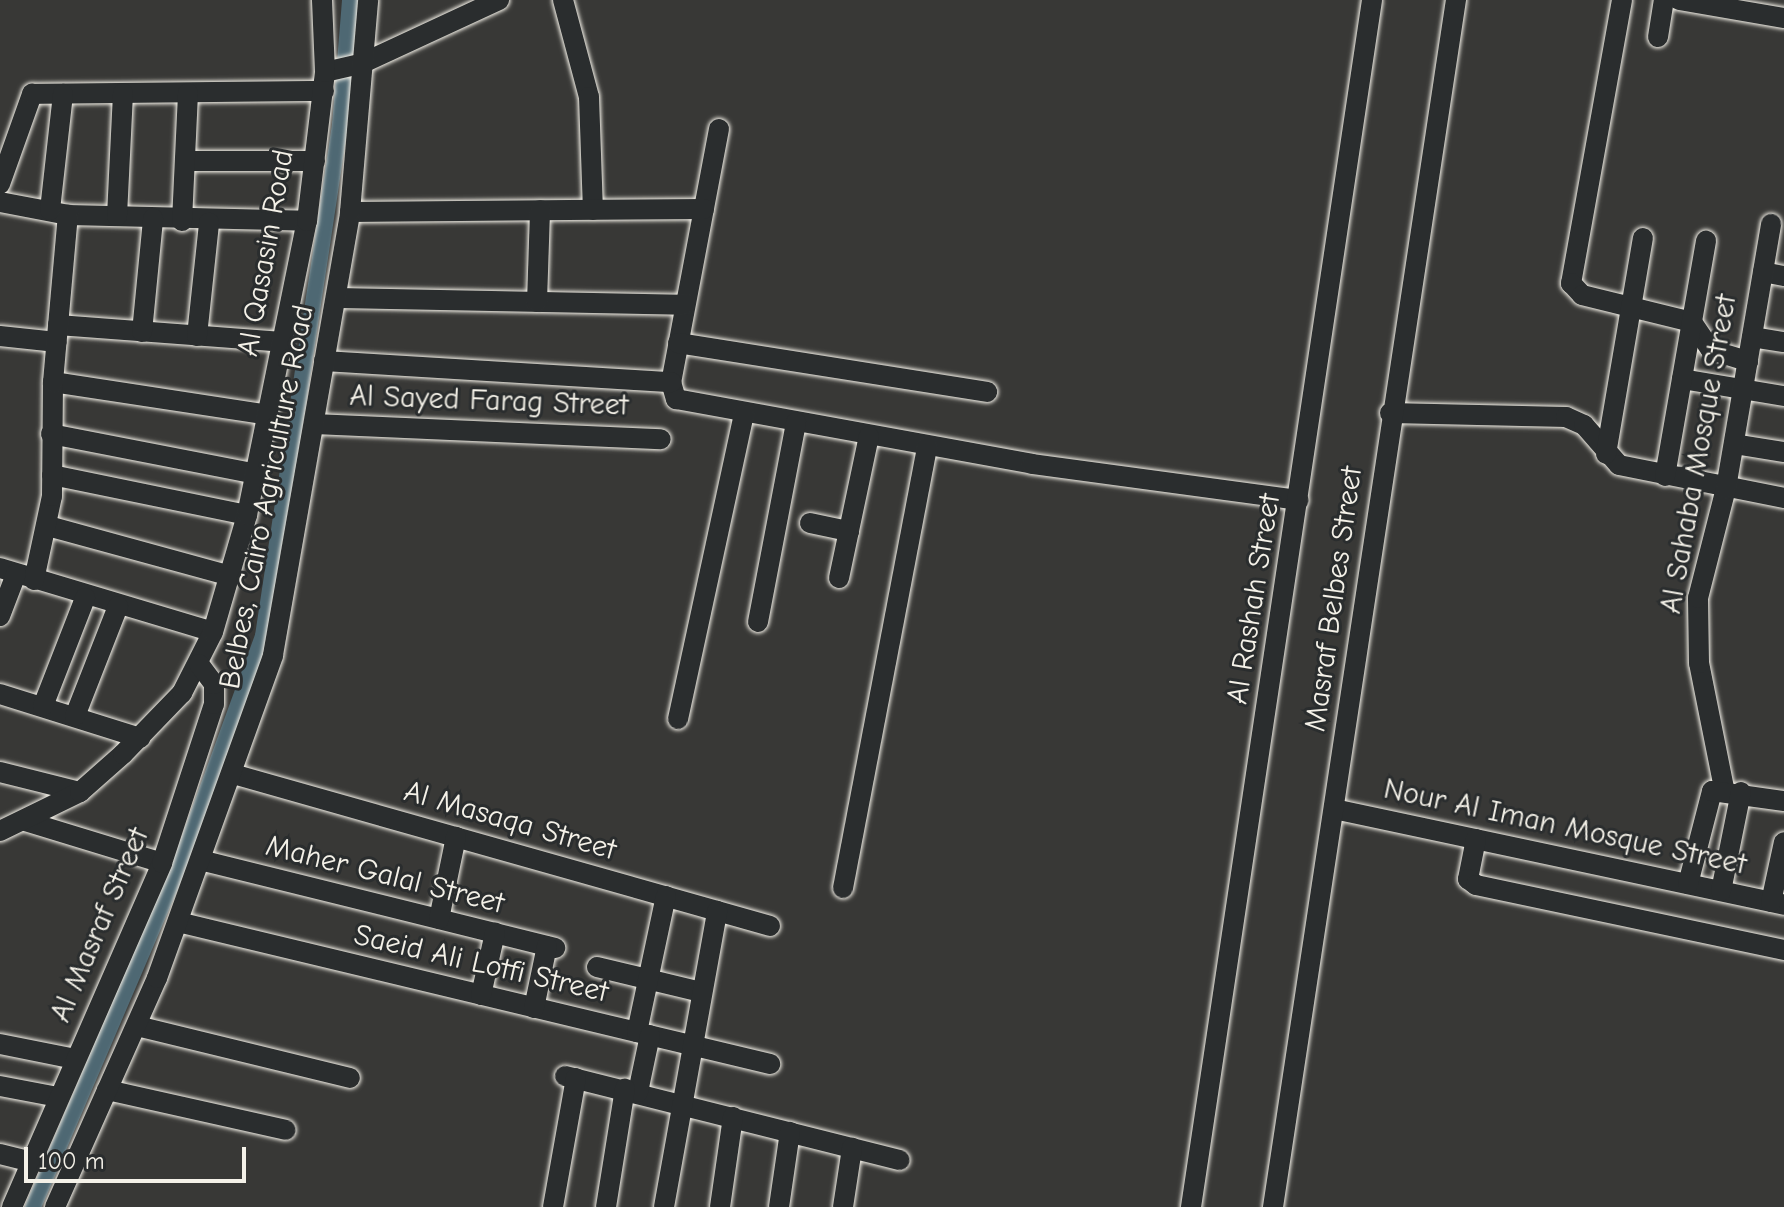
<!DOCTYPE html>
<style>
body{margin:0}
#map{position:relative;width:1784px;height:1207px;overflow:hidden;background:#383836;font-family:"Comic Neue",sans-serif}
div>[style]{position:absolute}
.canal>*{height:16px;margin:-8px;padding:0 8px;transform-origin:8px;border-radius:8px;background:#4e6873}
.roads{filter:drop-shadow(0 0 2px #f4f1e8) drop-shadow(0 0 2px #f4f1e8)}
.minor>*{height:20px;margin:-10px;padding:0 10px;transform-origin:10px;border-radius:10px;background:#2a2d2e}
span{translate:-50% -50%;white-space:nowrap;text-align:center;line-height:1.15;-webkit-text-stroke:6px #2a2d2e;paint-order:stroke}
.street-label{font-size:30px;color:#f4f1e8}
.scale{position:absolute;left:24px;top:1147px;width:222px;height:36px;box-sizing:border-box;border:4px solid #f4f1e8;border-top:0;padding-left:10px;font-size:24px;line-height:28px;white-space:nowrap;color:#f4f1e8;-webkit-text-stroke:6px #2a2d2e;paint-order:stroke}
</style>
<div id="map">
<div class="canal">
<div style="left:33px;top:1207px;width:373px;rotate:-66.8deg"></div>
<div style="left:180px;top:864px;width:243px;rotate:-70deg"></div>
<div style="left:263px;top:636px;width:517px;rotate:-81.43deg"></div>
<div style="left:340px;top:125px;width:125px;rotate:-85.4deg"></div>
</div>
<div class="roads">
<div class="minor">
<div style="left:563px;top:0;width:100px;rotate:75deg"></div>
<div style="left:589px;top:97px;width:113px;rotate:88deg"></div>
<div style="left:1622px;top:0;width:288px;rotate:100.2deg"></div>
<div style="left:1571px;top:283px;width:16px;rotate:47deg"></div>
<div style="left:1582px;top:295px;width:113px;rotate:13.8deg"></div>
<div style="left:1692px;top:322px;width:34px;rotate:56deg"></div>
<div style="left:1711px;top:350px;width:39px;rotate:17deg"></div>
<div style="left:1679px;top:0;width:107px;rotate:9.7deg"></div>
<div style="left:1658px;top:37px;width:37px;rotate:-81deg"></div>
<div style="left:325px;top:72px;width:39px;rotate:-13deg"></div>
<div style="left:363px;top:63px;width:150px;rotate:-24.9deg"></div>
<div style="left:719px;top:129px;width:258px;rotate:100.7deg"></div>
<div style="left:671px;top:382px;width:18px;rotate:74deg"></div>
<div style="left:676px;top:399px;width:362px;rotate:10.3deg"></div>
<div style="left:1032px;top:464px;width:269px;rotate:7.7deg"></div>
<div style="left:185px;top:161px;width:130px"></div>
<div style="left:0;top:184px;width:96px;rotate:-70.4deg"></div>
<div style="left:32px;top:94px;width:292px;rotate:-0.6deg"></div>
<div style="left:0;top:202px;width:69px;rotate:10.8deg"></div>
<div style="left:68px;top:215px;width:239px;rotate:1.4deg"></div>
<div style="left:50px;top:210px;width:117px;rotate:-83.6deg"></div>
<div style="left:350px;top:212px;width:354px;rotate:-0.5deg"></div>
<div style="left:117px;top:216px;width:123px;rotate:-87.2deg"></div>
<div style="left:182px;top:221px;width:128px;rotate:-87.3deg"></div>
<div style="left:1763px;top:272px;width:21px;rotate:11deg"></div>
<div style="left:336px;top:298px;width:349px;rotate:1.1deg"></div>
<div style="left:537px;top:302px;width:92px;rotate:-88.1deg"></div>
<div style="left:58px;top:325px;width:225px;rotate:4.3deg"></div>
<div style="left:142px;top:332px;width:114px;rotate:-84.4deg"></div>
<div style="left:0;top:336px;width:57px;rotate:6deg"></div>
<div style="left:197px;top:336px;width:114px;rotate:-83.9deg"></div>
<div style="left:1752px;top:337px;width:32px;rotate:9deg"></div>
<div style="left:678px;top:343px;width:313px;rotate:9deg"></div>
<div style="left:324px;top:361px;width:348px;rotate:3.5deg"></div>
<div style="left:1682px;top:379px;width:103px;rotate:9.5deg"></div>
<div style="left:53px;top:382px;width:218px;rotate:8.7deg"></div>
<div style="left:1390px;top:413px;width:176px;rotate:1.3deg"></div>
<div style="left:1566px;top:417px;width:20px;rotate:24deg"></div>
<div style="left:1584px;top:425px;width:53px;rotate:48.8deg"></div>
<div style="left:1619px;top:465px;width:168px;rotate:11.3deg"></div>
<div style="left:314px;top:424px;width:347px;rotate:2.5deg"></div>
<div style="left:51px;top:434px;width:209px;rotate:11deg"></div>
<div style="left:1734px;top:444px;width:51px;rotate:9.1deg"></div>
<div style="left:1606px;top:454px;width:219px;rotate:-80.3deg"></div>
<div style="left:52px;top:475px;width:199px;rotate:11.6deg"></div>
<div style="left:1665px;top:476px;width:239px;rotate:-80.1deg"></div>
<div style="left:810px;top:523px;width:40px;rotate:12deg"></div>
<div style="left:48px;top:526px;width:190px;rotate:15.3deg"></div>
<div style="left:0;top:568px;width:222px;rotate:16.7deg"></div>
<div style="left:839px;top:578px;width:145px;rotate:-78.1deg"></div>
<div style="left:34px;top:580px;width:86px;rotate:-77.9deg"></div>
<div style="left:52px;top:496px;width:114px;rotate:-89.5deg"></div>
<div style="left:53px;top:382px;width:168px;rotate:-84.9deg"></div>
<div style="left:0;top:616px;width:45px;rotate:-69.1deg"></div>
<div style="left:758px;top:622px;width:203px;rotate:-79.2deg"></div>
<div style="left:0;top:694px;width:147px;rotate:17.4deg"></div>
<div style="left:43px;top:706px;width:116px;rotate:-68.7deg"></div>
<div style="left:75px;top:716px;width:118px;rotate:-68.6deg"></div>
<div style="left:678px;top:719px;width:311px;rotate:-77.8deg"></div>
<div style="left:0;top:772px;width:82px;rotate:14deg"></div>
<div style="left:233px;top:774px;width:558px;rotate:15.8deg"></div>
<div style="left:1724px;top:788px;width:127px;rotate:-101.3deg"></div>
<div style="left:1699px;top:663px;width:65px;rotate:-90.9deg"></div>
<div style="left:1698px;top:598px;width:114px;rotate:-75.7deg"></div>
<div style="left:1726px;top:488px;width:268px;rotate:-80.3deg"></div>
<div style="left:1334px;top:809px;width:460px;rotate:12deg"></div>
<div style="left:25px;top:821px;width:143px;rotate:17deg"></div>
<div style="left:0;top:831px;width:89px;rotate:-26deg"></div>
<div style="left:80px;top:792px;width:57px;rotate:-41.5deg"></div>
<div style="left:123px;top:754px;width:85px;rotate:-46deg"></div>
<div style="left:182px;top:693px;width:68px;rotate:-63.1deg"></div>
<div style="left:213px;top:632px;width:122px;rotate:-73.8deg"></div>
<div style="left:247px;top:515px;width:300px;rotate:-78.5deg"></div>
<div style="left:307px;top:221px;width:150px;rotate:-83.1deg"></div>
<div style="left:325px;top:72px;width:72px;rotate:-92.4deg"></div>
<div style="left:1476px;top:839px;width:41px;rotate:101.3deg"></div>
<div style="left:1468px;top:879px;width:10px;rotate:37deg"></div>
<div style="left:1476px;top:885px;width:315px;rotate:11.9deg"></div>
<div style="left:200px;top:860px;width:366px;rotate:13.9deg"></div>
<div style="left:1688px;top:884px;width:96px;rotate:-75.5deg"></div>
<div style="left:1712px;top:791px;width:73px;rotate:7.9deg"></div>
<div style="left:843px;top:888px;width:450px;rotate:-79.2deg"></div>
<div style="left:1721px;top:891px;width:101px;rotate:-78.6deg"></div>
<div style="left:1771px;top:902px;width:61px;rotate:-77.8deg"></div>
<div style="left:439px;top:919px;width:84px;rotate:-78.3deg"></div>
<div style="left:178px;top:922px;width:609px;rotate:13.49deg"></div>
<div style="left:597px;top:967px;width:107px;rotate:13.5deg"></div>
<div style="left:481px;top:995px;width:64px;rotate:-77.3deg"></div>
<div style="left:534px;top:1008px;width:63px;rotate:-78.2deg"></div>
<div style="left:137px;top:1026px;width:219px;rotate:13.7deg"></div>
<div style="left:637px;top:1032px;width:139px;rotate:-78deg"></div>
<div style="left:0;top:1044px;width:76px;rotate:11.3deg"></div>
<div style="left:565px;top:1076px;width:345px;rotate:14.1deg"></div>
<div style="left:0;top:1086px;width:59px;rotate:10.7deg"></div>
<div style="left:107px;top:1090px;width:183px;rotate:12.6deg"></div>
<div style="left:638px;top:1092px;width:58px;rotate:-78.1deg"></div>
<div style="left:0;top:1154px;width:30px;rotate:14deg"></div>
<div style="left:12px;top:1207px;width:375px;rotate:-66.4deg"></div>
<div style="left:162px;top:863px;width:167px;rotate:-71.9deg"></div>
<div style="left:214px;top:704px;width:20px;rotate:-90deg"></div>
<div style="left:214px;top:684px;width:25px;rotate:-127deg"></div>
<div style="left:55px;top:1207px;width:251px;rotate:-66deg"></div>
<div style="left:157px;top:978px;width:343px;rotate:-70.2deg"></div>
<div style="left:273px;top:655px;width:450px;rotate:-80.1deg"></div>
<div style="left:350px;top:212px;width:213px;rotate:-85.1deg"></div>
<div style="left:553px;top:1207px;width:131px;rotate:-79.9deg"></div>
<div style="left:606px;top:1207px;width:120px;rotate:-80.9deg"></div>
<div style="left:664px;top:1207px;width:301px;rotate:-79.8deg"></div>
<div style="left:720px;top:1207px;width:91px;rotate:-81.8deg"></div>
<div style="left:779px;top:1207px;width:76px;rotate:-81.7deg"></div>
<div style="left:843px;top:1207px;width:60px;rotate:-81.3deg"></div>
<div style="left:1191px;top:1207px;width:1220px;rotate:-81.47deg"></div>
<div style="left:1273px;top:1207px;width:1221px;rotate:-81.38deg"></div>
</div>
</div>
<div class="street-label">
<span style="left:266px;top:253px;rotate:-80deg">Al Qasasin Road</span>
<span style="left:489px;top:401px;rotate:2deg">Al Sayed Farag Street</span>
<span style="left:1699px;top:454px;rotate:-80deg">Al Sahaba Mosque Street</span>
<span style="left:267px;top:497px;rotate:-79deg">Belbes, Cairo Agriculture Road</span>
<span style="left:1254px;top:599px;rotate:-81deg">Al Rashah Street</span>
<span style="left:1334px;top:599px;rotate:-82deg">Masraf Belbes Street</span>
<span style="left:510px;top:821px;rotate:16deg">Al Masaqa Street</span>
<span style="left:1565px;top:827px;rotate:12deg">Nour Al Iman Mosque Street</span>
<span style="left:385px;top:875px;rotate:14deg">Maher Galal Street</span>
<span style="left:100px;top:925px;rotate:-67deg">Al Masraf Street</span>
<span style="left:481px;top:964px;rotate:13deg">Saeid Ali Lotfi Street</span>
</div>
<div class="scale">100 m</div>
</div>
